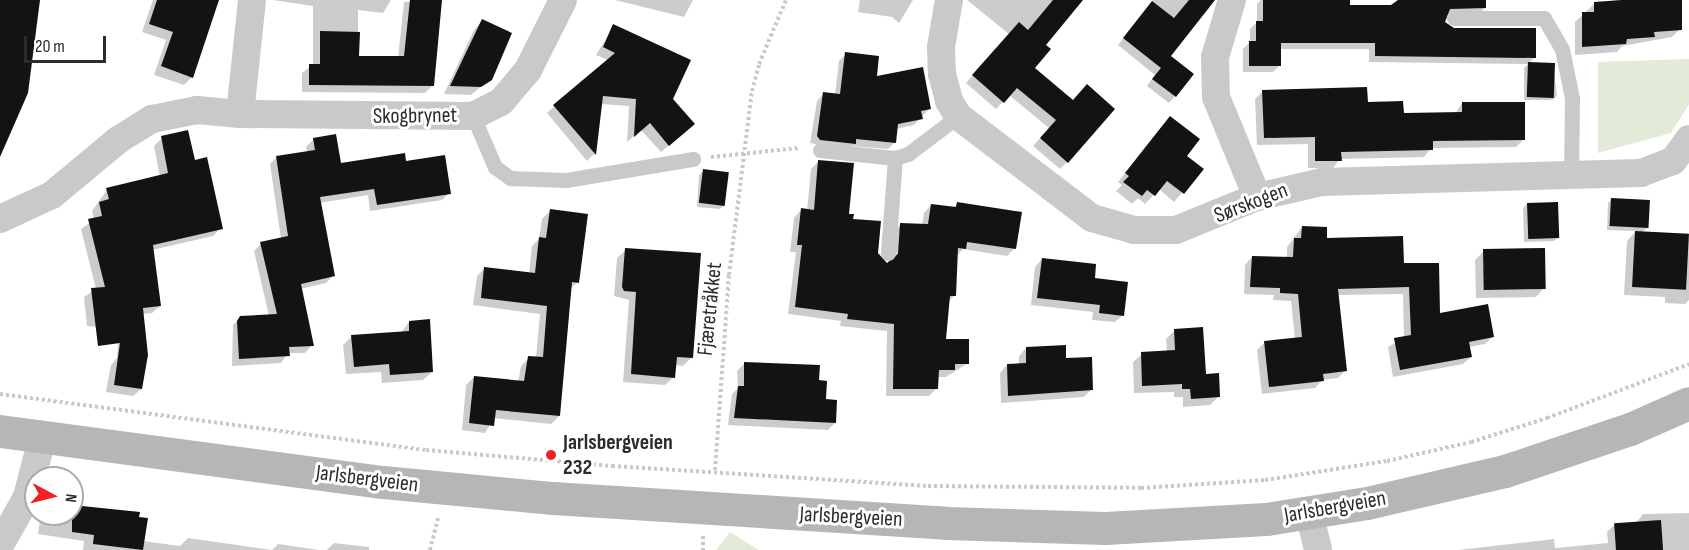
<!DOCTYPE html>
<meta charset="utf-8">
<style>
body{margin:0}
#map{position:relative;width:1689px;height:550px;overflow:hidden;background:#fff;font-family:"Sofia Sans Condensed",sans-serif}
div>[style]{position:absolute}
.green>*{inset:0;background:#e1ebd8}
.shadow>*{inset:0;background:#0003}
.building>*{inset:0;background:#131313;transform-origin:0 0}
.path>*{height:4px;margin-top:-2px;transform-origin:0;background:repeating-linear-gradient(90deg,#c9c9c9 0 3px,transparent 0 6px)}
.service>*{height:15px;margin:-7.5px;padding:0 7.5px;transform-origin:7.5px;border-radius:7.5px;background:#c9c9c9}
.minor>*{height:28px;margin:-14px;padding:0 14px;transform-origin:14px;border-radius:14px;background:#c9c9c9}
.secondary>*{height:33px;margin:-16.5px;padding:0 16.5px;transform-origin:16.5px;border-radius:16.5px;background:#b6b6b6}
.dots>*{width:16px;height:16px;translate:-50% -50%;box-sizing:border-box;border:3px solid #fff;border-radius:50%}
span{translate:-50% -50%;white-space:nowrap;text-align:center;line-height:1.15;-webkit-text-stroke:6px #fff;paint-order:stroke}
.street-label{font-size:22px;color:#2c2c2c}
.poi-label{font-size:22px;color:#2c2c2c;font-weight:700}
.left{translate:0 -50%;text-align:left}
.north{position:absolute;left:24px;top:466px;width:60px;height:60px;box-sizing:border-box;background:#fff;border:2px solid #ababab;border-radius:50%;rotate:97deg;font-size:16px;font-weight:700;line-height:24px;text-align:center;color:#2c2c2c}
.north::after{content:'';display:block;margin:auto;width:21px;height:27px;background:#f12123;clip-path:polygon(50% 0,100% 100%,50% 72%,0 100%)}
.scale{position:absolute;left:24px;top:36px;width:82px;height:27px;box-sizing:border-box;border:3px solid #2c2c2c;border-top:0;padding-left:8px;font-size:18px;line-height:21px;white-space:nowrap;color:#2c2c2c;-webkit-text-stroke:4px #fff;paint-order:stroke}
</style>
<div id="map">
<div class="green">
<div style="clip-path:polygon(1689px 59px,1689px 104px,1671px 133px,1598px 153px,1598px 62px)"></div>
<div style="clip-path:polygon(730px 532px,759px 550px,716px 550px)"></div>
</div>
<div class="shadow">
<div style="clip-path:polygon(153px 0,213px 0,192px 77px,184px 85px,154px 75px,166px 40px,142px 32px)"></div>
<div style="clip-path:polygon(273px 0,391px 0,383px 13px,358px 10px,358px 57px,398px 58px,404px 2px,432px 0,433px 85px,425px 93px,302px 92px,302px 73px,313px 65px,313px 6px)"></div>
<div style="clip-path:polygon(615px 0,700px 0,693px 0,684px 17px)"></div>
<div style="clip-path:polygon(860px 0,913px 0,899px 23px,892px 17px,858px 12px)"></div>
<div style="clip-path:polygon(967px 0,1081px 0,1044px 45px,1033px 68px,1073px 101px,1067px 162px,1060px 169px,1033px 146px,1049px 128px,1009px 95px,996px 109px,966px 83px,1009px 34px)"></div>
<div style="clip-path:polygon(1153px 0,1202px 0,1210px 7px,1168px 56px,1175px 96px,1169px 103px,1147px 86px,1155px 75px,1118px 45px)"></div>
<div style="clip-path:polygon(1261px 0,1348px 0,1348px 6px,1393px 5px,1398px 0,1485px 0,1485px 8px,1478px 14px,1444px 15px,1444px 24px,1534px 58px,1528px 64px,1553px 64px,1557px 96px,1553px 100px,1524px 100px,1524px 68px,1528px 64px,1369px 62px,1369px 49px,1279px 49px,1279px 66px,1273px 72px,1243px 72px,1243px 49px,1250px 42px,1250px 29px,1257px 22px,1257px 4px)"></div>
<div style="clip-path:polygon(1618px 0,1680px 0,1680px 29px,1672px 37px,1622px 46px,1617px 52px,1575px 55px,1575px 22px,1594px 4px)"></div>
<div style="clip-path:polygon(482px 21px,490px 79px,471px 95px,444px 94px,474px 30px)"></div>
<div style="clip-path:polygon(614px 26px,671px 99px,685px 132px,661px 152px,641px 130px,627px 142px,629px 106px,601px 104px,594px 154px,587px 161px,547px 113px,608px 60px,596px 55px)"></div>
<div style="clip-path:polygon(846px 54px,875px 77px,930px 108px,914px 125px,896px 129px,895px 142px,888px 149px,852px 146px,848px 150px,810px 143px,817px 101px,823px 94px,835px 95px,839px 61px)"></div>
<div style="clip-path:polygon(1263px 91px,1366px 104px,1402px 115px,1455px 114px,1462px 103px,1523px 140px,1516px 147px,1431px 148px,1424px 157px,1340px 159px,1333px 168px,1308px 168px,1308px 144px,1257px 145px,1255px 99px)"></div>
<div style="clip-path:polygon(1162px 126px,1185px 156px,1202px 169px,1174px 202px,1159px 189px,1145px 204px,1138px 198px,1132px 204px,1116px 191px,1122px 185px,1118px 182px)"></div>
<div style="clip-path:polygon(162px 138px,194px 161px,221px 228px,213px 236px,152px 250px,160px 306px,152px 313px,142px 314px,141px 389px,133px 396px,106px 392px,111px 365px,117px 358px,119px 329px,87px 326px,84px 297px,96px 289px,81px 229px,94px 220px,92px 211px,107px 190px,160px 177px,154px 146px)"></div>
<div style="clip-path:polygon(314px 139px,340px 164px,405px 162px,449px 193px,442px 200px,370px 211px,368px 195px,319px 203px,333px 276px,326px 283px,300px 289px,312px 345px,305px 353px,288px 353px,281px 363px,232px 366px,233px 325px,241px 317px,269px 316px,254px 251px,261px 244px,281px 239px,270px 164px,277px 157px,307px 152px,306px 147px)"></div>
<div style="clip-path:polygon(819px 161px,847px 215px,886px 265px,891px 261px,893px 233px,901px 225px,922px 226px,924px 213px,931px 205px,953px 208px,957px 204px,1015px 248px,1007px 256px,963px 249px,957px 256px,954px 296px,948px 302px,944px 340px,968px 363px,946px 377px,937px 377px,937px 388px,929px 396px,886px 396px,887px 331px,840px 326px,841px 321px,788px 314px,796px 252px,790px 252px,794px 218px,801px 210px,807px 211px,811px 169px)"></div>
<div style="clip-path:polygon(703px 171px,724px 205px,720px 209px,697px 207px,699px 175px)"></div>
<div style="clip-path:polygon(1612px 199px,1647px 228px,1641px 233px,1689px 235px,1689px 300px,1685px 304px,1665px 303px,1665px 297px,1624px 295px,1627px 241px,1636px 231px,1607px 230px,1608px 203px)"></div>
<div style="clip-path:polygon(1527px 204px,1558px 237px,1554px 241px,1524px 242px,1523px 208px)"></div>
<div style="clip-path:polygon(550px 211px,577px 282px,570px 290px,559px 416px,551px 424px,494px 418px,485px 433px,462px 430px,466px 385px,474px 377px,518px 382px,521px 366px,529px 358px,536px 358px,540px 314px,473px 305px,477px 276px,485px 268px,529px 274px,532px 246px,539px 239px,542px 219px)"></div>
<div style="clip-path:polygon(1302px 227px,1325px 239px,1403px 265px,1438px 315px,1492px 337px,1485px 344px,1469px 347px,1471px 357px,1463px 364px,1393px 377px,1388px 347px,1404px 338px,1403px 294px,1337px 295px,1346px 370px,1338px 378px,1322px 380px,1315px 388px,1262px 394px,1257px 350px,1264px 343px,1295px 339px,1291px 301px,1273px 300px,1274px 295px,1244px 294px,1245px 265px,1252px 257px,1287px 258px,1287px 247px)"></div>
<div style="clip-path:polygon(626px 250px,692px 357px,683px 366px,675px 365px,674px 377px,665px 385px,623px 382px,629px 300px,614px 296px,617px 258px)"></div>
<div style="clip-path:polygon(1483px 252px,1544px 288px,1536px 297px,1476px 298px,1475px 260px)"></div>
<div style="clip-path:polygon(1042px 259px,1093px 280px,1123px 315px,1115px 322px,1092px 320px,1093px 312px,1031px 305px,1035px 267px)"></div>
<div style="clip-path:polygon(409px 322px,432px 372px,423px 380px,382px 383px,381px 372px,346px 374px,343px 345px,352px 336px,401px 333px)"></div>
<div style="clip-path:polygon(1175px 330px,1218px 397px,1210px 405px,1183px 407px,1183px 397px,1174px 397px,1174px 392px,1134px 393px,1133px 362px,1142px 354px,1167px 352px,1166px 339px)"></div>
<div style="clip-path:polygon(1026px 348px,1064px 360px,1092px 389px,1084px 397px,1001px 403px,1000px 373px,1007px 365px,1019px 365px,1019px 356px)"></div>
<div style="clip-path:polygon(744px 364px,818px 382px,835px 423px,828px 430px,728px 425px,732px 394px,738px 388px,737px 371px)"></div>
<div style="clip-path:polygon(72px 505px,143px 541px,180px 546px,188px 538px,272px 550px,278px 544px,319px 550px,83px 550px,84px 541px,38px 534px,41px 514px,72px 514px)"></div>
<div style="clip-path:polygon(1689px 513px,1689px 550px,1458px 550px,1554px 539px,1555px 548px,1608px 543px,1607px 532px,1614px 525px,1636px 523px,1643px 514px)"></div>
<div style="clip-path:polygon(334px 543px,369px 547px,369px 550px,327px 550px)"></div>
</div>
<div class="building">
<div style="clip-path:polygon(0 0,40px 0,28px 93px,0 157px)"></div>
<div style="clip-path:polygon(157px 0,219px 0,193px 78px,161px 66px,173px 32px,149px 24px)"></div>
<div style="clip-path:polygon(410px 0,442px 0,434px 86px,309px 85px,309px 64px,320px 64px,320px 31px,360px 32px,359px 56px,404px 56px)"></div>
<div style="clip-path:polygon(1053px 0,1083px 0,1046px 45px,1051px 49px,1035px 68px,1073px 100px,1087px 84px,1115px 109px,1068px 163px,1040px 138px,1056px 120px,1017px 88px,1004px 103px,972px 75px,1019px 22px,1028px 30px)"></div>
<div style="clip-path:polygon(1189px 0,1215px 0,1171px 56px,1194px 74px,1176px 97px,1152px 79px,1161px 68px,1123px 38px,1152px 1px,1174px 18px)"></div>
<div style="clip-path:polygon(1263px 0,1350px 0,1350px 5px,1391px 5px,1398px 0,1486px 0,1486px 8px,1450px 9px,1445px 22px,1454px 28px,1536px 28px,1536px 58px,1375px 56px,1375px 43px,1281px 43px,1281px 66px,1249px 66px,1249px 41px,1256px 41px,1256px 21px,1263px 21px)"></div>
<div style="clip-path:polygon(1622px 0,1682px 0,1682px 30px,1654px 32px,1655px 37px,1627px 39px,1626px 44px,1582px 47px,1582px 12px,1594px 12px,1594px 2px)"></div>
<div style="clip-path:polygon(482px 19px,512px 33px,492px 80px,481px 87px,450px 86px)"></div>
<div style="clip-path:polygon(613px 24px,691px 60px,673px 99px,695px 124px,669px 146px,650px 123px,634px 137px,636px 99px,603px 96px,596px 155px,553px 105px,615px 53px,603px 47px)"></div>
<div style="clip-path:polygon(845px 52px,879px 56px,877px 76px,923px 67px,931px 109px,921px 111px,923px 119px,898px 124px,896px 143px,856px 139px,856px 144px,820px 140px,817px 136px,823px 92px,840px 94px)"></div>
<div style="left:1528px;top:62px;width:27px;height:35px;rotate:2deg"></div>
<div style="clip-path:polygon(1367px 87px,1368px 102px,1403px 101px,1404px 113px,1462px 112px,1462px 102px,1525px 102px,1525px 140px,1433px 141px,1433px 150px,1341px 152px,1342px 161px,1315px 161px,1315px 137px,1264px 138px,1262px 90px)"></div>
<div style="clip-path:polygon(1170px 116px,1200px 139px,1187px 156px,1204px 169px,1184px 194px,1167px 181px,1155px 196px,1147px 190px,1142px 196px,1123px 182px,1129px 176px,1125px 173px)"></div>
<div style="clip-path:polygon(188px 130px,195px 160px,207px 157px,223px 229px,153px 245px,161px 306px,143px 308px,148px 355px,142px 389px,114px 385px,120px 343px,98px 346px,91px 288px,105px 287px,88px 219px,102px 216px,99px 202px,109px 199px,106px 188px,168px 173px,161px 136px)"></div>
<div style="clip-path:polygon(336px 134px,341px 163px,405px 153px,406px 161px,445px 155px,451px 194px,377px 205px,374px 189px,320px 197px,335px 276px,301px 284px,314px 346px,289px 347px,290px 356px,239px 359px,237px 321px,240px 316px,277px 314px,260px 242px,288px 236px,276px 156px,315px 150px,313px 138px)"></div>
<div style="clip-path:polygon(818px 160px,854px 163px,849px 214px,854px 214px,853px 219px,881px 221px,878px 253px,887px 263px,898px 254px,900px 223px,928px 224px,931px 204px,956px 207px,957px 202px,1022px 212px,1016px 249px,967px 242px,966px 249px,958px 248px,956px 296px,950px 296px,946px 339px,969px 339px,969px 364px,955px 364px,955px 370px,939px 370px,938px 389px,893px 389px,894px 324px,847px 319px,848px 314px,795px 307px,802px 245px,797px 245px,801px 208px,814px 210px)"></div>
<div style="left:703px;top:169px;width:26px;height:34px;rotate:7deg"></div>
<div style="left:1611px;top:198px;width:39px;height:28px;rotate:3deg"></div>
<div style="left:1558px;top:202px;width:36px;height:31px;rotate:88deg"></div>
<div style="clip-path:polygon(550px 209px,588px 214px,579px 283px,572px 282px,560px 416px,496px 410px,494px 426px,469px 423px,474px 376px,524px 381px,528px 356px,543px 357px,547px 306px,481px 298px,484px 267px,535px 273px,539px 237px,546px 238px)"></div>
<div style="clip-path:polygon(1302px 226px,1327px 227px,1327px 238px,1403px 236px,1404px 263px,1439px 263px,1440px 313px,1488px 304px,1494px 337px,1469px 342px,1472px 357px,1400px 370px,1394px 338px,1411px 335px,1409px 287px,1338px 289px,1347px 371px,1323px 374px,1324px 381px,1269px 387px,1264px 341px,1302px 337px,1298px 294px,1280px 293px,1280px 288px,1250px 287px,1252px 256px,1293px 257px,1294px 238px,1301px 238px)"></div>
<div style="left:1635px;top:231px;width:54px;height:56px;rotate:3deg"></div>
<div style="clip-path:polygon(625px 248px,701px 253px,693px 358px,677px 357px,675px 378px,631px 374px,636px 292px,624px 291px,622px 287px)"></div>
<div style="left:1545px;top:248px;width:41px;height:62px;rotate:89deg"></div>
<div style="clip-path:polygon(1042px 258px,1096px 264px,1095px 278px,1128px 282px,1124px 316px,1099px 313px,1100px 305px,1037px 298px)"></div>
<div style="clip-path:polygon(430px 319px,433px 372px,390px 375px,389px 364px,354px 367px,351px 335px,409px 331px,409px 321px)"></div>
<div style="clip-path:polygon(1203px 327px,1206px 374px,1219px 373px,1220px 397px,1191px 399px,1190px 389px,1182px 389px,1182px 384px,1142px 386px,1141px 352px,1175px 350px,1174px 329px)"></div>
<div style="clip-path:polygon(1066px 345px,1066px 358px,1092px 357px,1093px 390px,1008px 396px,1007px 364px,1026px 363px,1026px 347px)"></div>
<div style="clip-path:polygon(744px 362px,820px 365px,819px 380px,827px 381px,826px 399px,837px 400px,836px 423px,734px 418px,738px 386px,744px 386px)"></div>
<div style="clip-path:polygon(72px 505px,140px 512px,139px 517px,148px 518px,143px 550px,93px 544px,94px 535px,72px 532px)"></div>
<div style="left:1661px;top:520px;width:30px;height:47px;rotate:86deg"></div>
</div>
<div class="path">
<div style="left:711px;top:157px;width:88px;rotate:-5.8deg"></div>
<div style="left:0;top:394px;width:430px;rotate:7.5deg"></div>
<div style="left:426px;top:450px;width:187px;rotate:4.9deg"></div>
<div style="left:612px;top:466px;width:317px;rotate:3.6deg"></div>
<div style="left:928px;top:486px;width:213px;rotate:0.5deg"></div>
<div style="left:1141px;top:488px;width:124px;rotate:-3.7deg"></div>
<div style="left:1265px;top:480px;width:123px;rotate:-8.9deg"></div>
<div style="left:1387px;top:461px;width:86px;rotate:-12.7deg"></div>
<div style="left:1471px;top:442px;width:80px;rotate:-17.5deg"></div>
<div style="left:1547px;top:418px;width:152px;rotate:-20.8deg"></div>
<div style="left:715px;top:470px;width:196px;rotate:-85.9deg"></div>
<div style="left:729px;top:275px;width:185px;rotate:-82.9deg"></div>
<div style="left:752px;top:91px;width:28px;rotate:-75deg"></div>
<div style="left:759px;top:64px;width:69px;rotate:-67.1deg"></div>
<div style="left:703px;top:536px;width:14px;rotate:90deg"></div>
<div style="left:430px;top:550px;width:33px;rotate:-76deg"></div>
</div>
<div class="service">
<div style="left:1454px;top:18px;width:90px"></div>
<div style="left:1544px;top:18px;width:36px;rotate:60deg"></div>
<div style="left:1562px;top:49px;width:50px;rotate:78.5deg"></div>
<div style="left:1572px;top:98px;width:78px;rotate:90.7deg"></div>
<div style="left:473px;top:116px;width:56px;rotate:66.7deg"></div>
<div style="left:495px;top:167px;width:19px;rotate:36deg"></div>
<div style="left:510px;top:178px;width:56px;rotate:2deg"></div>
<div style="left:566px;top:180px;width:129px;rotate:-9.4deg"></div>
<div style="left:820px;top:150px;width:75px;rotate:6.1deg"></div>
<div style="left:895px;top:158px;width:14px;rotate:-17deg"></div>
<div style="left:908px;top:154px;width:63px;rotate:-37.2deg"></div>
<div style="left:888px;top:253px;width:95px;rotate:-85.8deg"></div>
</div>
<div class="minor">
<div style="left:949px;top:0;width:48px;rotate:99.7deg"></div>
<div style="left:941px;top:47px;width:27px;rotate:88deg"></div>
<div style="left:942px;top:74px;width:28px;rotate:75deg"></div>
<div style="left:949px;top:101px;width:17px;rotate:59deg"></div>
<div style="left:958px;top:116px;width:168px;rotate:37.3deg"></div>
<div style="left:1092px;top:218px;width:44px;rotate:15.9deg"></div>
<div style="left:1134px;top:230px;width:42px"></div>
<div style="left:1176px;top:230px;width:87px;rotate:-22.2deg"></div>
<div style="left:1257px;top:197px;width:67px;rotate:-13deg"></div>
<div style="left:1322px;top:182px;width:319px;rotate:-1.6deg"></div>
<div style="left:1641px;top:173px;width:34px;rotate:-21deg"></div>
<div style="left:1673px;top:161px;width:27px;rotate:-54deg"></div>
<div style="left:1232px;top:0;width:59px;rotate:106.6deg"></div>
<div style="left:1215px;top:57px;width:40px;rotate:88.6deg"></div>
<div style="left:1216px;top:97px;width:108px;rotate:67.7deg"></div>
<div style="left:240px;top:114px;width:115px;rotate:-84deg"></div>
<div style="left:0;top:219px;width:57px;rotate:-24.8deg"></div>
<div style="left:52px;top:195px;width:86px;rotate:-39.8deg"></div>
<div style="left:118px;top:140px;width:40px;rotate:-32deg"></div>
<div style="left:152px;top:119px;width:46px;rotate:-11.3deg"></div>
<div style="left:197px;top:110px;width:43px;rotate:5.3deg"></div>
<div style="left:240px;top:114px;width:233px;rotate:0.5deg"></div>
<div style="left:473px;top:116px;width:31px;rotate:-27deg"></div>
<div style="left:501px;top:102px;width:42px;rotate:-49.8deg"></div>
<div style="left:528px;top:70px;width:78px;rotate:-63.4deg"></div>
<div style="left:1309px;top:513px;width:38px;rotate:76deg"></div>
<div style="left:0;top:545px;width:55px;rotate:-60.6deg"></div>
<div style="left:27px;top:497px;width:64px;rotate:-75.5deg"></div>
</div>
<div class="secondary">
<div style="left:0;top:431px;width:386px;rotate:7.6deg"></div>
<div style="left:383px;top:482px;width:171px;rotate:5.4deg"></div>
<div style="left:553px;top:498px;width:394px;rotate:3.6deg"></div>
<div style="left:946px;top:523px;width:159px;rotate:1.8deg"></div>
<div style="left:1105px;top:528px;width:161px;rotate:-3.2deg"></div>
<div style="left:1266px;top:519px;width:102px;rotate:-9deg"></div>
<div style="left:1367px;top:503px;width:142px;rotate:-13.1deg"></div>
<div style="left:1505px;top:471px;width:132px;rotate:-18.6deg"></div>
<div style="left:1630px;top:429px;width:64px;rotate:-23.8deg"></div>
</div>
<div class="dots">
<div style="left:551px;top:455px;background:#f12123"></div>
</div>
<div class="street-label">
<span style="left:415px;top:116px;rotate:-1deg">Skogbrynet</span>
<span style="left:1251px;top:203px;rotate:-21deg">Sørskogen</span>
<span style="left:710px;top:309px;rotate:-84deg">Fjæretråkket</span>
<span style="left:367px;top:479px;rotate:7deg">Jarlsbergveien</span>
<span style="left:1335px;top:507px;rotate:-10deg">Jarlsbergveien</span>
<span style="left:851px;top:517px;rotate:3deg">Jarlsbergveien</span>
</div>
<div class="poi-label">
<span class="left" style="left:563px;top:455px">Jarlsbergveien<br>232</span>
</div>
<div class="north">N</div>
<div class="scale">20 m</div>
</div>
